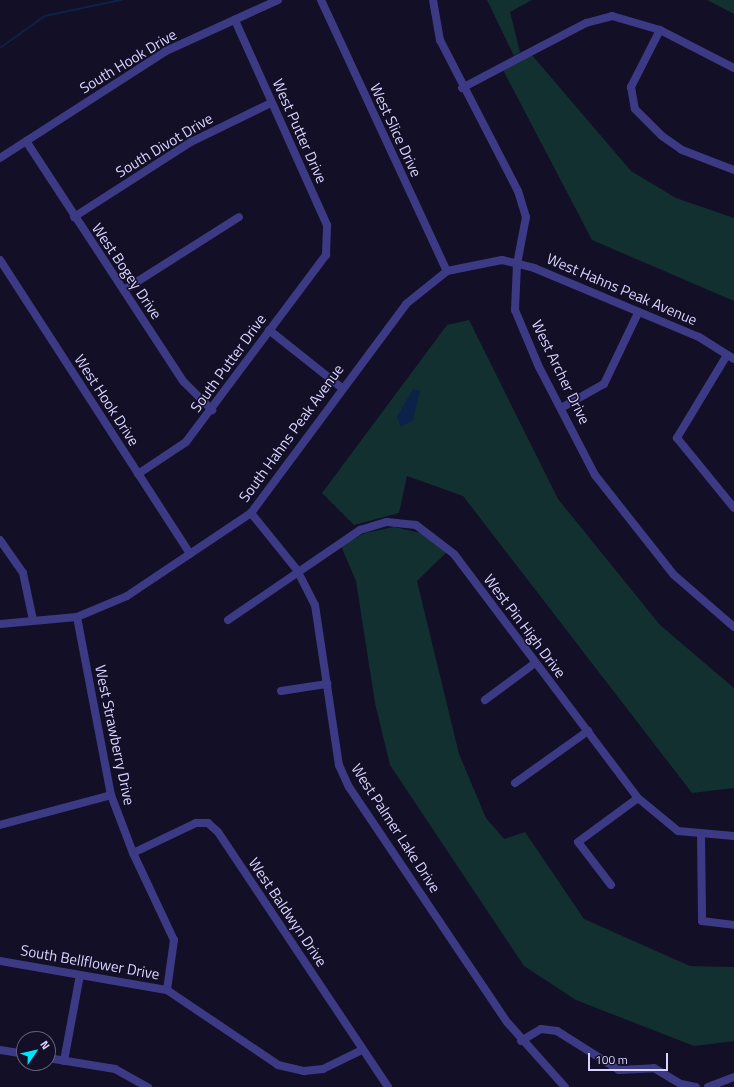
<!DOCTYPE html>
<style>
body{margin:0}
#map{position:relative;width:734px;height:1087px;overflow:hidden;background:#130f26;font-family:"Titillium Web",sans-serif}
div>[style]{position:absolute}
.green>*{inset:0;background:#12302f}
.water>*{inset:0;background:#0c2248}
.stream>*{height:1.5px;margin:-0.75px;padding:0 0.75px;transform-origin:0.75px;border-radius:0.75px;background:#0c2248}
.minor>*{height:8px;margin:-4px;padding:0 4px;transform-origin:4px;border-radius:4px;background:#3d3a85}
span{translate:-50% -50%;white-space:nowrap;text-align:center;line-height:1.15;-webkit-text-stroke:3px #130f26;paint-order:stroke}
.street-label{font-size:15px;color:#d9d4ff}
.north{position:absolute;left:16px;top:1031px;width:40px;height:40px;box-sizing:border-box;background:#130f26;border:1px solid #625e7d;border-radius:50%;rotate:56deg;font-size:11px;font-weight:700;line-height:16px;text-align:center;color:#d9d4ff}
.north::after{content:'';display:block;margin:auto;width:14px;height:18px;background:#00e5ff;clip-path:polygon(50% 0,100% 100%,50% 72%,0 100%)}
.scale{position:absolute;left:588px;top:1053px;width:80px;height:18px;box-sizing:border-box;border:2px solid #d9d4ff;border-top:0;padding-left:5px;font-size:12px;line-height:14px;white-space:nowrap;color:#d9d4ff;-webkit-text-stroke:3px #130f26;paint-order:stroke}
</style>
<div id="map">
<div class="green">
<div style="clip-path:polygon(487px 0,532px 0,510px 12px,520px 52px,514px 56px)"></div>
<div style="clip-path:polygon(707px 0,734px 0,734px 14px)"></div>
<div style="clip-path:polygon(531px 54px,631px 171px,676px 198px,734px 218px,734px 301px,592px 240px,503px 70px)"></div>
<div style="clip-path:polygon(469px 320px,558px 499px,660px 625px,734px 688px,734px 788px,692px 793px,463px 496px,407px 476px,399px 513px,354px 525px,322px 493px,447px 325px)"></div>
<div style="clip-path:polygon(394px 527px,425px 534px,447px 552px,417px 581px,459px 754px,486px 818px,504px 839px,525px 832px,584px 919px,690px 966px,734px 967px,734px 1041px,694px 1046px,576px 1000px,524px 966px,390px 765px,375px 703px,356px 581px,341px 546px,365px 533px)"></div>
</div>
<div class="water">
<div style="clip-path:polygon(413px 389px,420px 391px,413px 420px,401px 427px,397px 417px)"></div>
</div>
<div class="stream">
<div style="left:0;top:48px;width:55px;rotate:-35.4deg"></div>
<div style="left:45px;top:16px;width:78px;rotate:-11.9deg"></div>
</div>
<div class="minor">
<div style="left:321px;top:0;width:299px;rotate:65.1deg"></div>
<div style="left:433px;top:0;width:41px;rotate:80.1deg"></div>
<div style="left:440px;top:40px;width:170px;rotate:62.7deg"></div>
<div style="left:518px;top:191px;width:27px;rotate:73deg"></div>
<div style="left:526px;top:217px;width:48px;rotate:100.8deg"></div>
<div style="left:517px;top:264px;width:46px;rotate:92.5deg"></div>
<div style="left:515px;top:310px;width:62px;rotate:67.2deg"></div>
<div style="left:539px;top:367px;width:122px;rotate:62.6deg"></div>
<div style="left:595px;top:475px;width:127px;rotate:51.7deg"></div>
<div style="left:674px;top:575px;width:79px;rotate:40.9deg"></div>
<div style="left:660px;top:30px;width:64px;rotate:117deg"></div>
<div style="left:631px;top:87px;width:22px;rotate:80deg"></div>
<div style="left:635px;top:109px;width:38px;rotate:45deg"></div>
<div style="left:662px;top:136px;width:24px;rotate:35deg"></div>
<div style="left:682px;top:150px;width:56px;rotate:21deg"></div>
<div style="left:462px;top:88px;width:140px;rotate:-27.7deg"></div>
<div style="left:586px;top:23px;width:27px;rotate:-15deg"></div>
<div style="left:612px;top:16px;width:50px;rotate:16.3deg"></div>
<div style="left:660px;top:30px;width:83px;rotate:27.2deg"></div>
<div style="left:26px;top:141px;width:288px;rotate:56.8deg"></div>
<div style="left:184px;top:382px;width:40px;rotate:45deg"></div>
<div style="left:0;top:158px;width:197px;rotate:-32.8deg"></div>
<div style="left:166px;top:51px;width:123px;rotate:-24.5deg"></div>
<div style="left:74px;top:217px;width:139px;rotate:-32.7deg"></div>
<div style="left:191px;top:142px;width:89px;rotate:-26deg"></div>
<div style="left:0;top:260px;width:350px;rotate:57.1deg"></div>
<div style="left:124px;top:290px;width:136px;rotate:-32.4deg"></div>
<div style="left:269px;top:330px;width:93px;rotate:38.5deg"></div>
<div style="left:727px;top:355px;width:97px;rotate:121.1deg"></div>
<div style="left:677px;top:438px;width:90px;rotate:50.8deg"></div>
<div style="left:561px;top:408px;width:49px;rotate:-29.2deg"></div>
<div style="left:604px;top:384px;width:79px;rotate:-64.4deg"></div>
<div style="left:138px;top:474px;width:58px;rotate:-33.7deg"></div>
<div style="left:186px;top:442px;width:234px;rotate:-53.2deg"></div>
<div style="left:326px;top:255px;width:30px;rotate:-88deg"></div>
<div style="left:327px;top:225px;width:225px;rotate:-114.2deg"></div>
<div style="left:251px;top:513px;width:73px;rotate:51.1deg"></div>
<div style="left:297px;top:570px;width:39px;rotate:63deg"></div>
<div style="left:315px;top:605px;width:162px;rotate:81.5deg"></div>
<div style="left:339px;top:765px;width:24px;rotate:66deg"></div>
<div style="left:349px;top:787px;width:283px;rotate:56.1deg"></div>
<div style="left:507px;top:1022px;width:87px;rotate:48.3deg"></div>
<div style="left:0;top:540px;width:40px;rotate:55.1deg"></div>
<div style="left:23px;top:573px;width:48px;rotate:78deg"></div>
<div style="left:77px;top:617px;width:181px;rotate:79.2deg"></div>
<div style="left:111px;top:795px;width:62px;rotate:69.2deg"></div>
<div style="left:133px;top:853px;width:96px;rotate:64.8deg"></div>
<div style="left:174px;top:940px;width:50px;rotate:98deg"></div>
<div style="left:228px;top:620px;width:160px;rotate:-34.3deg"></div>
<div style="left:360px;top:530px;width:28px;rotate:-17deg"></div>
<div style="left:387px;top:522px;width:29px;rotate:6deg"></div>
<div style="left:416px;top:525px;width:48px;rotate:37.3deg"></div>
<div style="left:454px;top:554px;width:306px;rotate:53deg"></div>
<div style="left:638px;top:798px;width:52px;rotate:39.5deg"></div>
<div style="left:678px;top:831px;width:56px;rotate:5.1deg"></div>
<div style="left:0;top:624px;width:77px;rotate:-5.2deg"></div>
<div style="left:77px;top:617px;width:54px;rotate:-22.8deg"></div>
<div style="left:127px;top:596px;width:149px;rotate:-33.8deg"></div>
<div style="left:251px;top:513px;width:260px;rotate:-53.4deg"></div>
<div style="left:406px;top:304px;width:53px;rotate:-38.8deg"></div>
<div style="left:447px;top:271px;width:56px;rotate:-11.3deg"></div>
<div style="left:502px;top:260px;width:33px;rotate:14deg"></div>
<div style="left:534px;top:268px;width:179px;rotate:22.7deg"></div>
<div style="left:699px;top:337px;width:41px;rotate:32.2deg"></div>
<div style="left:281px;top:691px;width:47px;rotate:-8.7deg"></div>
<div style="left:485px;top:700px;width:62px;rotate:-36.5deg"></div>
<div style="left:515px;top:783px;width:90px;rotate:-35.5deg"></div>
<div style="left:0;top:825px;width:115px;rotate:-15.1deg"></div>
<div style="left:701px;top:835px;width:86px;rotate:89.3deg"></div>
<div style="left:702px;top:921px;width:32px;rotate:7deg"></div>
<div style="left:133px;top:853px;width:70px;rotate:-25.5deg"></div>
<div style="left:196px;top:823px;width:12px"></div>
<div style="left:208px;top:823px;width:13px;rotate:42deg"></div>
<div style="left:218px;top:832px;width:306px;rotate:56.3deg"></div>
<div style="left:611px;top:885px;width:54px;rotate:-127.5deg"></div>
<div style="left:578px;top:842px;width:74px;rotate:-36.3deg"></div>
<div style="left:0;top:961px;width:169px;rotate:9.9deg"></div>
<div style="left:167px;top:990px;width:134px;rotate:34deg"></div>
<div style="left:278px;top:1065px;width:27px;rotate:13deg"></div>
<div style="left:304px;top:1071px;width:19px;rotate:-6deg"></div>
<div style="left:323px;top:1069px;width:43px;rotate:-26deg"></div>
<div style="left:521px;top:1041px;width:23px;rotate:-31deg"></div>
<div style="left:541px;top:1029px;width:16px;rotate:7deg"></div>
<div style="left:557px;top:1031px;width:73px;rotate:32.2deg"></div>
<div style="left:619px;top:1070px;width:35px;rotate:-3deg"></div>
<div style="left:654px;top:1068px;width:31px;rotate:31deg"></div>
<div style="left:681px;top:1084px;width:15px;rotate:11deg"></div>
<div style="left:0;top:1050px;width:24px;rotate:9deg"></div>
<div style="left:48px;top:1058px;width:68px;rotate:9.3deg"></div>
<div style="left:115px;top:1069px;width:38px;rotate:29deg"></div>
<div style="left:64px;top:1061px;width:87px;rotate:-79.5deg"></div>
<div style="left:708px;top:1087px;width:28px;rotate:-21deg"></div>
</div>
<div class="street-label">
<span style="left:128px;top:61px;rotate:-31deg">South Hook Drive</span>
<span style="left:396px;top:130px;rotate:65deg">West Slice Drive</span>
<span style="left:300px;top:131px;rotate:66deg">West Putter Drive</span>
<span style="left:164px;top:145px;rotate:-31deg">South Divot Drive</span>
<span style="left:127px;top:271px;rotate:56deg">West Bogey Drive</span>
<span style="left:622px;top:289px;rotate:23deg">West Hahns Peak Avenue</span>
<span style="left:228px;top:363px;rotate:-54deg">South Putter Drive</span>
<span style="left:561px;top:372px;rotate:64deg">West Archer Drive</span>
<span style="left:107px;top:400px;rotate:57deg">West Hook Drive</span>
<span style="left:291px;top:433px;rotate:-54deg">South Hahns Peak Avenue</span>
<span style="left:525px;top:626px;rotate:53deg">West Pin High Drive</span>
<span style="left:115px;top:735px;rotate:78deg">West Strawberry Drive</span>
<span style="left:396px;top:828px;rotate:57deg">West Palmer Lake Drive</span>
<span style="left:288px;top:912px;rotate:56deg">West Baldwyn Drive</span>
<span style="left:90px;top:962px;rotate:10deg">South Bellflower Drive</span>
</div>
<div class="north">N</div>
<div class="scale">100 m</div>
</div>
